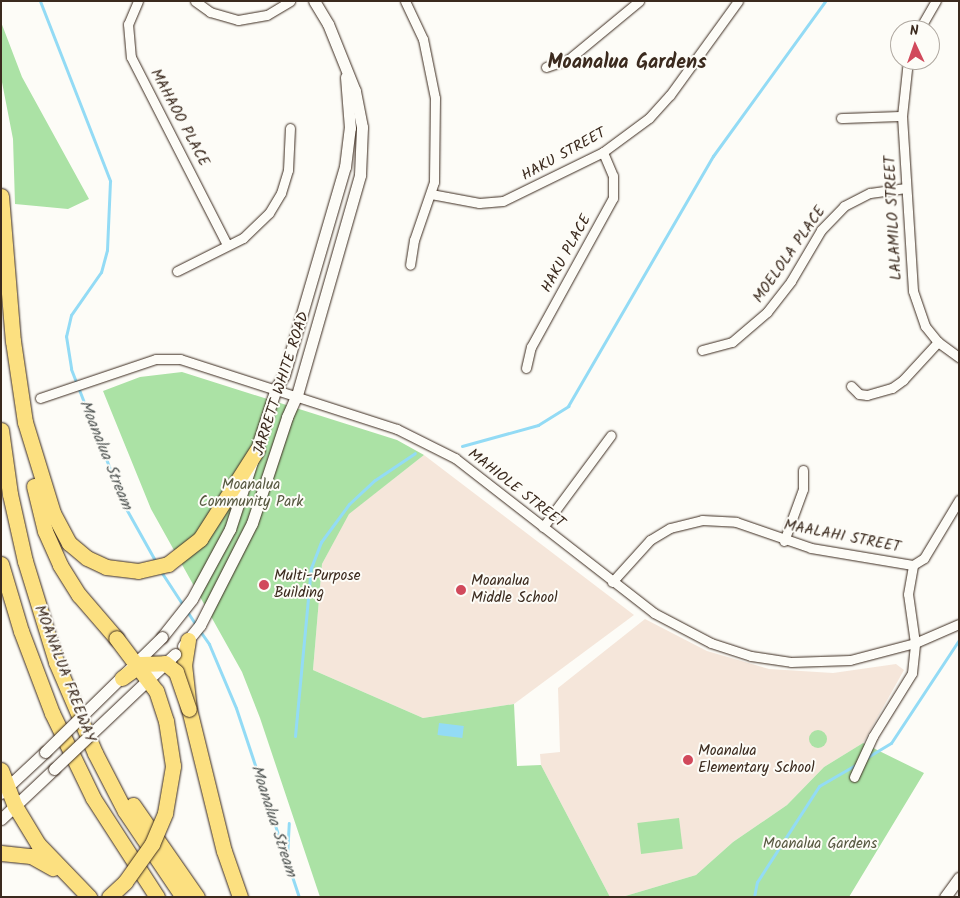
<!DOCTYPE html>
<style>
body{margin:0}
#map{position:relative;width:960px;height:898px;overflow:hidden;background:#fdfcf7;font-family:Kalam,sans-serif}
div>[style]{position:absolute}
.built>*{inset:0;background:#f5e6da}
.green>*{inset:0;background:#abe2a5;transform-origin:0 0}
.round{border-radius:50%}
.water>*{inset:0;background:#93dbf5;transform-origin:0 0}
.stream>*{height:3px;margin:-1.5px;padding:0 1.5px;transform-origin:1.5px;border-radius:1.5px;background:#93dbf5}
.roads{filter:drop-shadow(0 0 1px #3b2a1e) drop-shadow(0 0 1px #3b2a1e)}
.street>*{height:9px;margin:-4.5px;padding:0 4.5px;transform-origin:4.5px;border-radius:4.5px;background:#fdfcf7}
.secondary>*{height:11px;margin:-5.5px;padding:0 5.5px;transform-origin:5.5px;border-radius:5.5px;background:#fdfcf7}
.highway>*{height:15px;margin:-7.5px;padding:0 7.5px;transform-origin:7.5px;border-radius:7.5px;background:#fce080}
.bridges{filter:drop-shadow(0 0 1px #3b2a1e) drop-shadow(0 0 1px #3b2a1e)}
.secondary-bridge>*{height:11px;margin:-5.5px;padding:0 5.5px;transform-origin:5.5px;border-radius:5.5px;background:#fdfcf7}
.highway-bridge>*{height:15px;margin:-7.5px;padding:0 7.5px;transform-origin:7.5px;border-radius:7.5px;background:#fce080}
.dots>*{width:14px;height:14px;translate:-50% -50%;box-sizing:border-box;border:2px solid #fdfcf7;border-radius:50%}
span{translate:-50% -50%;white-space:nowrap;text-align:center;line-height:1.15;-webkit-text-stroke:4px #fdfcf7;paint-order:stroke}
.street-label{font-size:15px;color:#3b2a1e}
.park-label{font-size:15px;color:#575840}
.poi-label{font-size:15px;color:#3b2a1e}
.left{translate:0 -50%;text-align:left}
.water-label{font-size:16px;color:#515654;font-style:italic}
.district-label{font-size:20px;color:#3b2a1e;font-weight:700}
.frame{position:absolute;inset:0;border:2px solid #3b2a1e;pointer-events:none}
.north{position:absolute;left:890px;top:20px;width:50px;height:50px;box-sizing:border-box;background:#fdfcf7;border:1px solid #afa8a0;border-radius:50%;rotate:357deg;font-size:14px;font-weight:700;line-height:20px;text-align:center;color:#3b2a1e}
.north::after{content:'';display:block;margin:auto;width:18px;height:22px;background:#d1495b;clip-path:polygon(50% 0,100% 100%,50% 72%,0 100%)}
</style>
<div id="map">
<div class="built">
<div style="clip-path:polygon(424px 455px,634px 615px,514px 704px,423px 718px,313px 670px,322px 564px,348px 514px)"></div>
<div style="clip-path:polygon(645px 619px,707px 651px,769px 669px,833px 673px,896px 664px,904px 670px,863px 743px,824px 767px,787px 805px,733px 842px,696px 875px,622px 897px,610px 897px,541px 765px,540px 754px,560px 752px,558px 688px)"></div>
</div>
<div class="green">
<div style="clip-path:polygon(1px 22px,22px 77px,89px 199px,68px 209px,15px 204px,13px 139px,1px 77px)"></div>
<div style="clip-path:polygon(182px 372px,397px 440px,424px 455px,349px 514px,322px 564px,313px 670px,423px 718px,514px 704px,517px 766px,541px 765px,610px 897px,320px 897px,260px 718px,242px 672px,151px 509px,103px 391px,140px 377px)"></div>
<div class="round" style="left:809px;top:730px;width:18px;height:18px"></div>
<div style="clip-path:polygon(863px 743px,924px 773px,849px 897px,622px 897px,696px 875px,733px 842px,787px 805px,824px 767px)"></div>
<div style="left:679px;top:818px;width:31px;height:42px;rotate:83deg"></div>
</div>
<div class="water">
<div style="left:439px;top:723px;width:25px;height:12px;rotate:7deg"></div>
</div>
<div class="stream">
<div style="left:40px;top:1px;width:193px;rotate:68.7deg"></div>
<div style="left:110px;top:181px;width:69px;rotate:92.5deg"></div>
<div style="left:107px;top:250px;width:23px;rotate:105deg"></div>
<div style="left:101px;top:272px;width:52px;rotate:124.9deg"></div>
<div style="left:71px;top:315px;width:22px;rotate:103deg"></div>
<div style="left:66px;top:336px;width:33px;rotate:81deg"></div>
<div style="left:71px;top:369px;width:146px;rotate:68.7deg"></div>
<div style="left:124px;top:505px;width:65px;rotate:60.7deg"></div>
<div style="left:462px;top:446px;width:79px;rotate:-15.4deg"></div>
<div style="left:538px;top:425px;width:36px;rotate:-32deg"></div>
<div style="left:568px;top:406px;width:289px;rotate:-59.9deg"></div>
<div style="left:713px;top:156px;width:191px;rotate:-54.1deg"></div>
<div style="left:160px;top:570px;width:66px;rotate:56.8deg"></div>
<div style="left:200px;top:631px;width:16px;rotate:55deg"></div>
<div style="left:209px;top:644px;width:69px;rotate:67.1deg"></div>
<div style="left:236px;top:708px;width:199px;rotate:71.6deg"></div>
<div style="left:295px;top:736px;width:169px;rotate:-84.6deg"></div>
<div style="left:311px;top:568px;width:28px;rotate:-69deg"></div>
<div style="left:321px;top:542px;width:47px;rotate:-53.6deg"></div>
<div style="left:349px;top:504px;width:35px;rotate:-43deg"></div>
<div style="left:375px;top:480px;width:48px;rotate:-34deg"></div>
<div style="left:866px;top:758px;width:29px;rotate:-31deg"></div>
<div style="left:891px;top:743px;width:123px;rotate:-56.6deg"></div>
<div style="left:287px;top:857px;width:34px;rotate:-87deg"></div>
<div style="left:754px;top:897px;width:15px;rotate:-79deg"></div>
<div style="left:757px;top:882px;width:114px;rotate:-57.1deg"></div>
<div style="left:819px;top:786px;width:44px;rotate:-30.1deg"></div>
</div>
<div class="roads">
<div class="street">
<div style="left:138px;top:1px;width:25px;rotate:113deg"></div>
<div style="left:128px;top:24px;width:33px;rotate:85deg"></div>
<div style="left:131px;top:57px;width:211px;rotate:62.9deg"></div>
<div style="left:195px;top:1px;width:19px;rotate:36deg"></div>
<div style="left:210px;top:12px;width:29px;rotate:16deg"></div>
<div style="left:238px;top:20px;width:29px;rotate:-10deg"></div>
<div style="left:267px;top:15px;width:27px;rotate:-31deg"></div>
<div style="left:405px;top:1px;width:42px;rotate:64.7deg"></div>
<div style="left:423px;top:39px;width:60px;rotate:78.5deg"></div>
<div style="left:435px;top:98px;width:84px;rotate:90.7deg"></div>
<div style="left:434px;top:182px;width:61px;rotate:109deg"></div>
<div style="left:414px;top:240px;width:25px;rotate:99deg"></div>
<div style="left:919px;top:30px;width:34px;rotate:-60deg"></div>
<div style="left:908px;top:60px;width:56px;rotate:96.1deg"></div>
<div style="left:902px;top:116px;width:175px;rotate:86.4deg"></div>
<div style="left:913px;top:291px;width:37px;rotate:71deg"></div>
<div style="left:925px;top:326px;width:21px;rotate:51deg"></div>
<div style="left:938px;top:342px;width:26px;rotate:36deg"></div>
<div style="left:546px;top:67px;width:24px;rotate:-19deg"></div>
<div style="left:569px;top:59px;width:91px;rotate:-39.6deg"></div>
<div style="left:841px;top:118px;width:61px;rotate:-1.9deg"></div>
<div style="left:431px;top:194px;width:49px;rotate:10.6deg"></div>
<div style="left:479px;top:203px;width:24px;rotate:-5deg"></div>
<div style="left:503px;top:201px;width:111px;rotate:-26.1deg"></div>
<div style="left:603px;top:152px;width:57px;rotate:-36.5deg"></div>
<div style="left:649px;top:118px;width:31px;rotate:-48deg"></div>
<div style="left:670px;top:95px;width:116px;rotate:-54.1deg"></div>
<div style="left:177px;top:271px;width:74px;rotate:-26.6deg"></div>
<div style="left:243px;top:238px;width:36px;rotate:-44deg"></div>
<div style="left:269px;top:213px;width:23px;rotate:-59deg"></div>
<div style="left:281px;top:193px;width:24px;rotate:-73deg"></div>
<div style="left:288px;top:170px;width:42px;rotate:-87.3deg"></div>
<div style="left:702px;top:350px;width:31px;rotate:-15deg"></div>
<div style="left:732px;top:342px;width:46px;rotate:-40.6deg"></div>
<div style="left:767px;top:312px;width:39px;rotate:-52deg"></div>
<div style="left:791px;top:281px;width:59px;rotate:-59.5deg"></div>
<div style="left:821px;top:230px;width:33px;rotate:-46deg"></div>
<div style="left:844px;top:206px;width:29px;rotate:-27deg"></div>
<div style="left:870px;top:193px;width:36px;rotate:-8deg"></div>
<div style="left:526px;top:368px;width:22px;rotate:-77deg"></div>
<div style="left:531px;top:347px;width:170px;rotate:-61.2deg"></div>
<div style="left:613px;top:198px;width:22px;rotate:-90deg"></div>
<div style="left:613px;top:176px;width:26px;rotate:-113deg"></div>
<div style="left:851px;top:386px;width:11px;rotate:45deg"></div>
<div style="left:859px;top:394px;width:8px;rotate:7deg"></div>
<div style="left:867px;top:395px;width:26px;rotate:-16deg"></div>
<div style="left:892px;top:388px;width:14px;rotate:-36deg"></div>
<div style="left:903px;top:380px;width:52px;rotate:-47.4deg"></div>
<div style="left:40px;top:398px;width:122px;rotate:-18.6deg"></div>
<div style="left:156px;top:359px;width:24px"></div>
<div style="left:180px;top:359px;width:228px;rotate:17.9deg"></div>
<div style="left:397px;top:429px;width:65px;rotate:26.6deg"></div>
<div style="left:455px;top:458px;width:252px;rotate:37.9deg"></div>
<div style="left:654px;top:613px;width:64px;rotate:27.8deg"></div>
<div style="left:711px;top:643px;width:42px;rotate:18deg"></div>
<div style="left:751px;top:656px;width:40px;rotate:8.5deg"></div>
<div style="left:791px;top:662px;width:59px;rotate:-1.9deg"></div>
<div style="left:850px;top:660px;width:67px;rotate:-14.7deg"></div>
<div style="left:915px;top:643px;width:48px;rotate:-23.4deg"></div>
<div style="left:543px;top:527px;width:114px;rotate:-53.5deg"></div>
<div style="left:784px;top:541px;width:55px;rotate:-69.9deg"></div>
<div style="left:803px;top:489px;width:19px;rotate:-90deg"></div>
<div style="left:612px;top:582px;width:57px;rotate:-47.9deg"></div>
<div style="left:650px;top:540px;width:23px;rotate:-31deg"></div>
<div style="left:670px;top:528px;width:33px;rotate:-14deg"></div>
<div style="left:702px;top:520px;width:34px;rotate:3deg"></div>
<div style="left:736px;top:522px;width:79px;rotate:19.1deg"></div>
<div style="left:811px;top:548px;width:103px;rotate:9.5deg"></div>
<div style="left:854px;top:777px;width:45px;rotate:-65.1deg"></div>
<div style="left:873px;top:736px;width:74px;rotate:-58.2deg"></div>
<div style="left:912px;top:673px;width:30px;rotate:-84deg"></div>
<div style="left:915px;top:643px;width:49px;rotate:-98.1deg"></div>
<div style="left:908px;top:594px;width:29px;rotate:-80deg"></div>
<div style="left:913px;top:565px;width:13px;rotate:-32deg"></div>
<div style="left:924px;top:558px;width:68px;rotate:-58.9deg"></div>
</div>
<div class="secondary">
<div style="left:162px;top:637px;width:48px;rotate:-51.7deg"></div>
<div style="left:192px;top:599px;width:80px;rotate:-61.5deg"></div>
<div style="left:230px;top:529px;width:148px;rotate:-71.9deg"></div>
<div style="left:276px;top:388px;width:15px;rotate:-58deg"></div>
<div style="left:284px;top:375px;width:217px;rotate:-73.7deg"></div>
<div style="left:345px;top:167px;width:39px;rotate:-83deg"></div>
<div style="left:350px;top:128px;width:51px;rotate:-94.5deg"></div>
<div style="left:183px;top:646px;width:27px;rotate:-51deg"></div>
<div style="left:200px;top:625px;width:114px;rotate:-63deg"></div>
<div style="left:252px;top:523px;width:112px;rotate:-71.7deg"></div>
<div style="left:287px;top:417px;width:24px;rotate:-66deg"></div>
<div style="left:297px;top:395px;width:229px;rotate:-74deg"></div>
<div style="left:360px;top:175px;width:48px;rotate:-87.6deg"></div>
<div style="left:362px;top:127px;width:37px;rotate:-101deg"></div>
<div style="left:355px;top:91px;width:72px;rotate:-111.9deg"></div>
<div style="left:328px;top:24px;width:27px;rotate:-121deg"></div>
<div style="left:1px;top:793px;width:60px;rotate:-43deg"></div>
<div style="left:1px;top:819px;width:73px;rotate:-43.3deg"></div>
<div style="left:945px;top:897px;width:24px;rotate:-54deg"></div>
</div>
<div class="highway">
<div style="left:1px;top:196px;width:145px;rotate:85.3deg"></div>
<div style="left:13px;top:341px;width:82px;rotate:81.6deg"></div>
<div style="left:25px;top:422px;width:95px;rotate:72.9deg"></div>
<div style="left:53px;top:513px;width:34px;rotate:62deg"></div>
<div style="left:69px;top:543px;width:23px;rotate:40deg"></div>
<div style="left:87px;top:558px;width:21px;rotate:25deg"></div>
<div style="left:106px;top:567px;width:32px;rotate:7deg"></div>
<div style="left:138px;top:571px;width:31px;rotate:-13deg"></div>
<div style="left:168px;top:564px;width:41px;rotate:-38deg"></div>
<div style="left:200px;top:539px;width:106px;rotate:-57.4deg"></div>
<div style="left:1px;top:430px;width:65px;rotate:82deg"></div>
<div style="left:10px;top:494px;width:69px;rotate:77.4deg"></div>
<div style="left:25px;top:561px;width:106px;rotate:72.9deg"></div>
<div style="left:56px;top:662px;width:99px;rotate:66.8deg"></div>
<div style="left:95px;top:753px;width:65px;rotate:62.7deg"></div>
<div style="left:125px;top:811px;width:104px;rotate:56deg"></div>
<div style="left:34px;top:486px;width:46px;rotate:76.3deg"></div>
<div style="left:45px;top:531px;width:37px;rotate:66deg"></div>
<div style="left:60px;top:565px;width:36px;rotate:58deg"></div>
<div style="left:79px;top:595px;width:57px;rotate:49.3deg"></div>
<div style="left:1px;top:564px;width:70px;rotate:73.4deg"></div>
<div style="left:21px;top:631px;width:88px;rotate:69.3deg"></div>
<div style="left:52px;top:713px;width:94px;rotate:64.2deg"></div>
<div style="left:93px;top:798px;width:118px;rotate:57.1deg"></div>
<div style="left:188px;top:640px;width:24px;rotate:99deg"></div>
<div style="left:184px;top:664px;width:45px;rotate:83.7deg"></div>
<div style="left:189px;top:709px;width:146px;rotate:76.2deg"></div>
<div style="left:224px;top:851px;width:49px;rotate:70.8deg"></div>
<div style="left:1px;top:770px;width:39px;rotate:69deg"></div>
<div style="left:15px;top:806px;width:44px;rotate:58.8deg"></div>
<div style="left:38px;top:844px;width:74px;rotate:46.1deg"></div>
<div style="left:133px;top:805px;width:112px;rotate:55.2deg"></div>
<div style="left:1px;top:853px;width:30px;rotate:6deg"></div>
<div style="left:31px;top:856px;width:25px;rotate:29deg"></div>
</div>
</div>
<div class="bridges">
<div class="secondary-bridge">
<div style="left:45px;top:752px;width:164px;rotate:-44.5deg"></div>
<div style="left:54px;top:769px;width:167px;rotate:-43.5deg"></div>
</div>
<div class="highway-bridge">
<div style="left:122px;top:678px;width:24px;rotate:-36deg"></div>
<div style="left:141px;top:664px;width:24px;rotate:-2deg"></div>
<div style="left:165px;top:663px;width:14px;rotate:39deg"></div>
<div style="left:176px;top:672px;width:39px;rotate:71deg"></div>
<div style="left:109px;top:897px;width:22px;rotate:-43deg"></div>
<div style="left:125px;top:882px;width:47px;rotate:-54.6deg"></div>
<div style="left:152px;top:844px;width:34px;rotate:-67deg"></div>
<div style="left:165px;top:813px;width:48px;rotate:-80.3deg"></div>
<div style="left:173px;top:766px;width:46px;rotate:-98.8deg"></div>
<div style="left:166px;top:721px;width:32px;rotate:-108deg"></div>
<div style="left:156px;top:691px;width:66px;rotate:-127deg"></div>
</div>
</div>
<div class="dots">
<div style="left:264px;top:585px;background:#d1495b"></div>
<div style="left:461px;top:590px;background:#d1495b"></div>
<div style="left:688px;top:760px;background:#d1495b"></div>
</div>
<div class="street-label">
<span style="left:179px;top:118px;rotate:62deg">MAHAOO PLACE</span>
<span style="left:564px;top:155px;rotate:-29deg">HAKU STREET</span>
<span style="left:894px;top:218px;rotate:-93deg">LALAMILO STREET</span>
<span style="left:567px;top:254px;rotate:-61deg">HAKU PLACE</span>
<span style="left:790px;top:255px;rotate:-55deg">MOELOLA PLACE</span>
<span style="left:282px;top:384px;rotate:-72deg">JARRETT WHITE ROAD</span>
<span style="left:516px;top:489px;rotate:38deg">MAHIOLE STREET</span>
<span style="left:842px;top:537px;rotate:11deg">MAALAHI STREET</span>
<span style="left:64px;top:674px;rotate:69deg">MOANALUA FREEWAY</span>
</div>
<div class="park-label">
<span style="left:251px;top:494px">Moanalua<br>Community Park</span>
<span style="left:820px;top:845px">Moanalua Gardens</span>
</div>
<div class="poi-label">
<span class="left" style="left:274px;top:585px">Multi-Purpose<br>Building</span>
<span class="left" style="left:471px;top:590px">Moanalua<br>Middle School</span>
<span class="left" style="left:698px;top:760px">Moanalua<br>Elementary School</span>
</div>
<div class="water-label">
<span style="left:105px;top:455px;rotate:68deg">Moanalua Stream</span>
<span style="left:273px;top:821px;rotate:72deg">Moanalua Stream</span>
</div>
<div class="district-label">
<span style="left:627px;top:63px">Moanalua Gardens</span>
</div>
<div class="frame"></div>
<div class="north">N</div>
</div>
